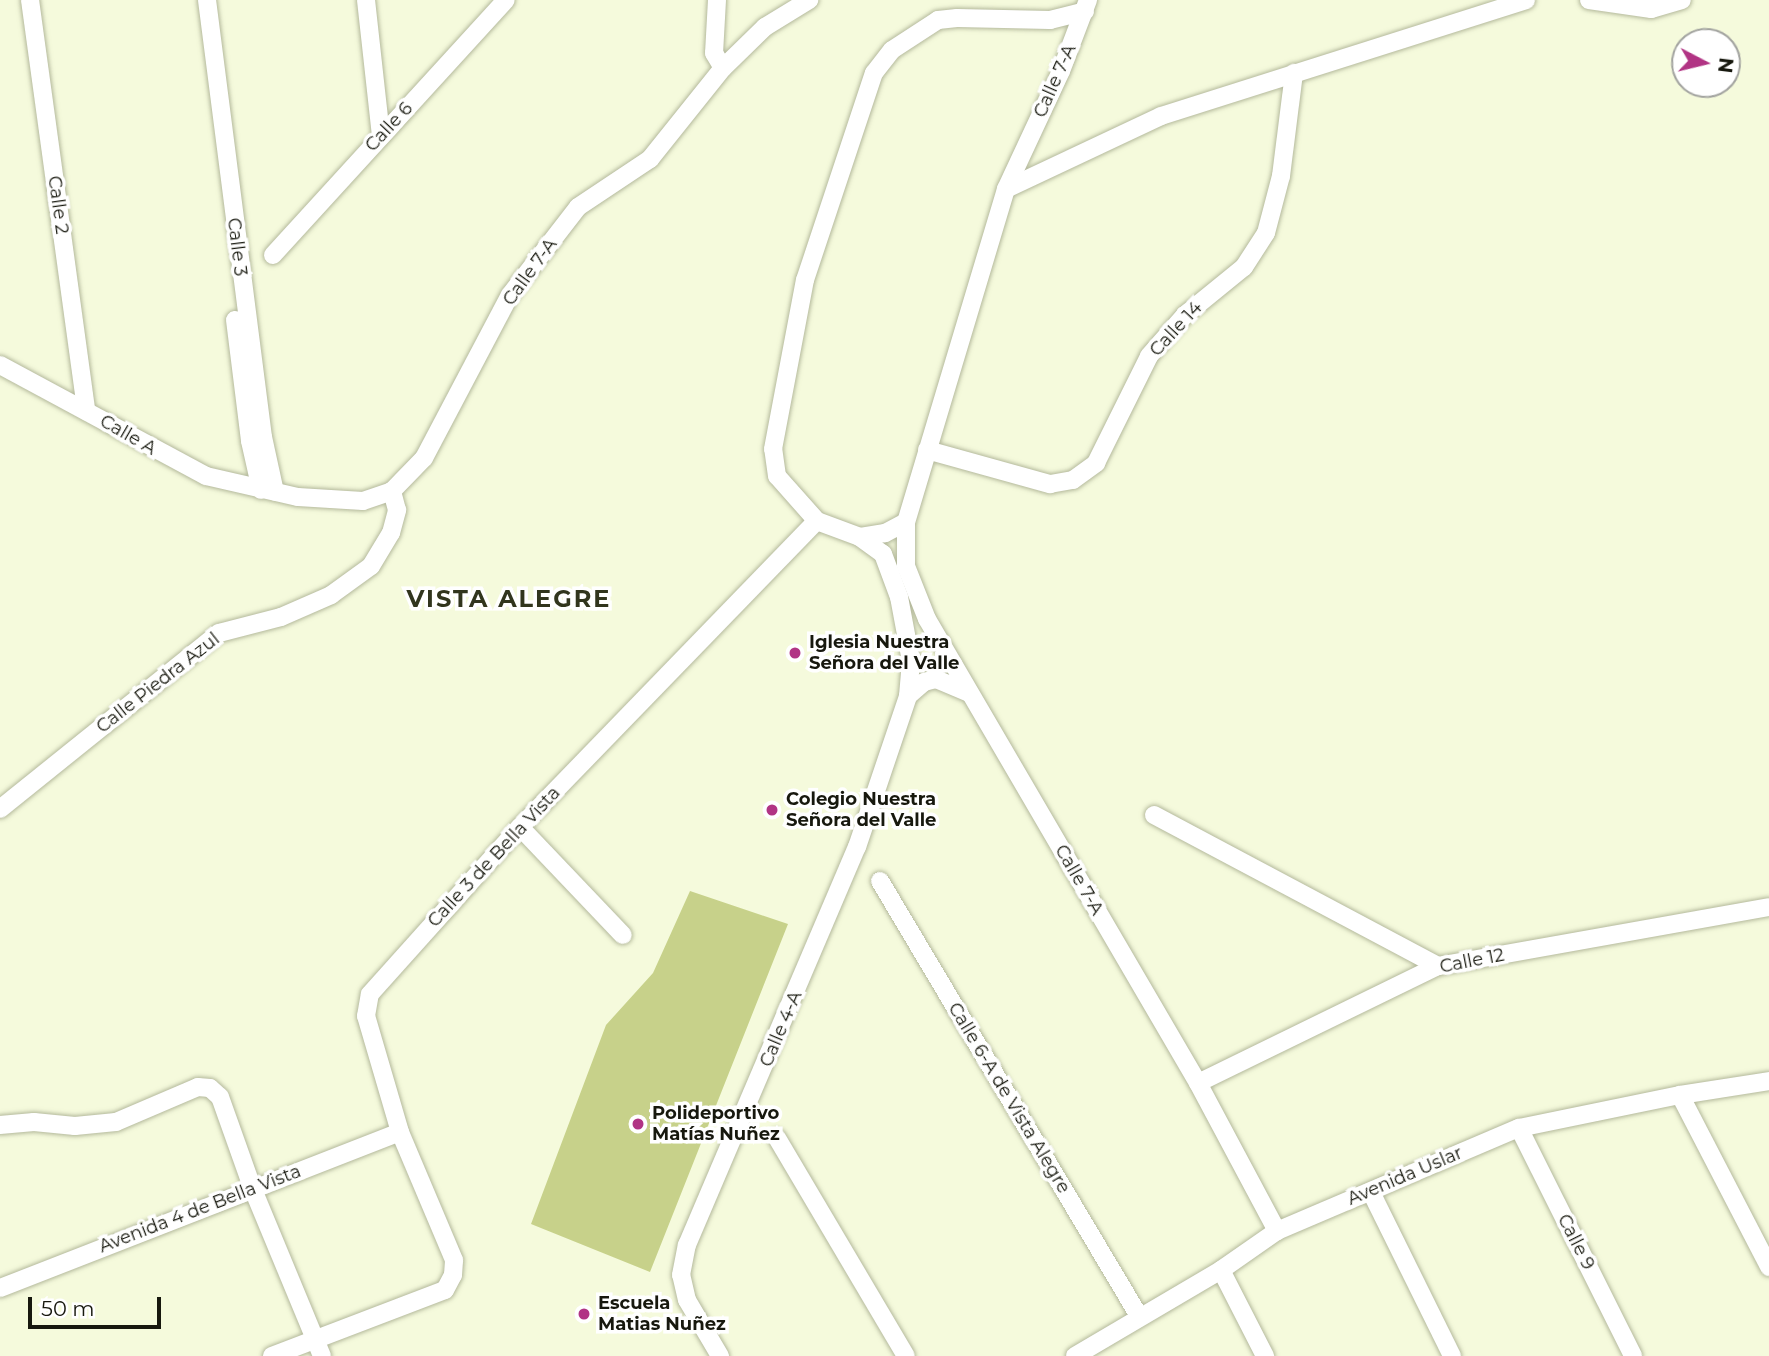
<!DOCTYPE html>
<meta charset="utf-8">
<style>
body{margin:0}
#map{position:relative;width:1769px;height:1356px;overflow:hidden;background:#f5fadc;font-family:Montserrat,sans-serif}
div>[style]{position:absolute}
.green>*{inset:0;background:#c7d18a}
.roads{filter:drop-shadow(0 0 2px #b4b99c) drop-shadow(0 0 2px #b4b99c)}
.minor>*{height:18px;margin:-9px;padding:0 9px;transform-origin:9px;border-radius:9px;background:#fff}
.dots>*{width:19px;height:19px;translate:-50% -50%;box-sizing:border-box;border:4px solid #fff;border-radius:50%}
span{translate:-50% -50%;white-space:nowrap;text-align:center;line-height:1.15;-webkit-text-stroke:7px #fff;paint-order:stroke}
.street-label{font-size:18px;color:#17180e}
.poi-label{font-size:18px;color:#17180e;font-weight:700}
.left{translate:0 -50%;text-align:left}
.district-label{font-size:24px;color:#31351d;font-weight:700;letter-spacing:2px}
.north{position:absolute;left:1671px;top:28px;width:70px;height:70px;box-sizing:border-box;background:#fff;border:2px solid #a2a39f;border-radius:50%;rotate:97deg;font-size:19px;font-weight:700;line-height:28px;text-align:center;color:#17180e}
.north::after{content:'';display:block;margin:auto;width:24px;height:32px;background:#b13484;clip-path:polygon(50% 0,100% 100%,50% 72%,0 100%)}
.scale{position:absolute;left:28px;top:1297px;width:133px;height:32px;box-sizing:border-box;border:4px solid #17180e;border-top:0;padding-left:9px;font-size:21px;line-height:24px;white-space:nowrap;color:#17180e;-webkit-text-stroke:5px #fff;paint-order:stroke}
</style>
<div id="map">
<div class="green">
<div style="clip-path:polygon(690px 891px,788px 924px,650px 1272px,531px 1224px,606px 1025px,653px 973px)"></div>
</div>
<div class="roads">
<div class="minor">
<div style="left:30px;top:0;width:415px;rotate:82.2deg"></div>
<div style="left:207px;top:0;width:441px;rotate:82.7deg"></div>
<div style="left:263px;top:437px;width:56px;rotate:77.7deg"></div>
<div style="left:366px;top:0;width:136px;rotate:83.7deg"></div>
<div style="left:717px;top:0;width:53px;rotate:93.2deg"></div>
<div style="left:714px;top:53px;width:17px;rotate:59deg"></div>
<div style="left:1088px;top:0;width:76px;rotate:110.8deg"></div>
<div style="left:1061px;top:71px;width:130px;rotate:115deg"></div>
<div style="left:1006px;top:189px;width:348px;rotate:106.7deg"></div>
<div style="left:906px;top:522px;width:44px;rotate:90deg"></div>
<div style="left:906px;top:566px;width:57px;rotate:68.4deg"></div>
<div style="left:927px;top:619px;width:537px;rotate:59.71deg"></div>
<div style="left:1198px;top:1083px;width:168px;rotate:61.9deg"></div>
<div style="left:1589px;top:0;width:63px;rotate:8.3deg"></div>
<div style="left:1651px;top:9px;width:32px;rotate:-16deg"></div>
<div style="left:1006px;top:189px;width:171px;rotate:-25.2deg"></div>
<div style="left:1161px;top:116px;width:383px;rotate:-17.6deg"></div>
<div style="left:273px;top:255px;width:345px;rotate:-47.6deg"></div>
<div style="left:235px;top:320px;width:122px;rotate:82.9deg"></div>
<div style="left:250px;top:441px;width:50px;rotate:77.3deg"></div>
<div style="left:0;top:365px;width:234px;rotate:28.3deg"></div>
<div style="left:206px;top:476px;width:94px;rotate:12.9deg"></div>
<div style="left:298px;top:497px;width:65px;rotate:3.5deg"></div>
<div style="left:363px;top:501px;width:31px;rotate:-19deg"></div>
<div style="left:392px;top:491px;width:46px;rotate:-45.9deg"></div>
<div style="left:424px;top:458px;width:184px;rotate:-62.2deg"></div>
<div style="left:510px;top:295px;width:111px;rotate:-52.3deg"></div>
<div style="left:578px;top:207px;width:87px;rotate:-33.7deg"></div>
<div style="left:650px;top:159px;width:117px;rotate:-51.3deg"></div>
<div style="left:723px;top:68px;width:59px;rotate:-44.3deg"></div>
<div style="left:765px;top:27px;width:52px;rotate:-31.5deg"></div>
<div style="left:927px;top:450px;width:128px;rotate:15.5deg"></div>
<div style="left:1050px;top:484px;width:23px;rotate:-10deg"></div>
<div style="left:1073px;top:480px;width:29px;rotate:-36deg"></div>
<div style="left:1096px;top:463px;width:119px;rotate:-63.6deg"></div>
<div style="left:1149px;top:356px;width:55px;rotate:-48.7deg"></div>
<div style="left:1185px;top:315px;width:76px;rotate:-39.1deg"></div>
<div style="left:1244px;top:267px;width:40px;rotate:-57.1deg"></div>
<div style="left:1266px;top:233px;width:59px;rotate:-75.3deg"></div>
<div style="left:1281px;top:176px;width:104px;rotate:-82.8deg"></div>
<div style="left:906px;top:522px;width:24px;rotate:152deg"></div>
<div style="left:885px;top:533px;width:25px;rotate:171deg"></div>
<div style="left:860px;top:537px;width:46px;rotate:-159.6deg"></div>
<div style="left:817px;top:521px;width:60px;rotate:-131.6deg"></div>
<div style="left:777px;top:476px;width:27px;rotate:-98deg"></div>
<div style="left:773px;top:449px;width:172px;rotate:-79.3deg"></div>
<div style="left:805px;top:280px;width:218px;rotate:-71.6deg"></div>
<div style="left:874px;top:73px;width:29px;rotate:-52deg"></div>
<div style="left:892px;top:50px;width:55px;rotate:-33.1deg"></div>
<div style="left:938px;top:20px;width:19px;rotate:-6deg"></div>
<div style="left:957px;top:18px;width:93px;rotate:1.2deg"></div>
<div style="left:1050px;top:20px;width:36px;rotate:-14deg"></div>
<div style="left:908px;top:696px;width:21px;rotate:-41deg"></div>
<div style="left:924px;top:682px;width:12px;rotate:-14deg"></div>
<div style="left:936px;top:679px;width:36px;rotate:23deg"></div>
<div style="left:0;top:809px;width:281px;rotate:-38.8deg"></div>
<div style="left:219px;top:633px;width:64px;rotate:-14.5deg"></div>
<div style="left:281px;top:617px;width:55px;rotate:-23.7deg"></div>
<div style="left:331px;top:595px;width:49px;rotate:-35.9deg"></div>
<div style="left:371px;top:566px;width:39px;rotate:-59deg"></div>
<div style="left:391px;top:533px;width:24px;rotate:-75deg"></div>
<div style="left:397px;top:510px;width:20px;rotate:-105deg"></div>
<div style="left:1154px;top:815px;width:322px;rotate:28deg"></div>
<div style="left:520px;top:827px;width:149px;rotate:46.4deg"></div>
<div style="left:880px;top:881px;width:506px;rotate:59.23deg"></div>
<div style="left:1198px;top:1083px;width:267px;rotate:-26deg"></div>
<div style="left:1438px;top:966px;width:336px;rotate:-10.1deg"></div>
<div style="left:1680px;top:1095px;width:194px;rotate:62.6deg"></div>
<div style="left:0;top:1125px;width:34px;rotate:-5deg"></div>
<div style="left:34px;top:1122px;width:41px;rotate:5.6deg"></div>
<div style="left:75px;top:1126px;width:41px;rotate:-5.6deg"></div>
<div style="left:116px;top:1122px;width:89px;rotate:-23.1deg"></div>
<div style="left:198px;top:1087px;width:12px;rotate:5deg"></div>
<div style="left:210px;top:1088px;width:13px;rotate:42deg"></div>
<div style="left:220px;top:1097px;width:96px;rotate:70.4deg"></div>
<div style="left:252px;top:1187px;width:183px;rotate:67.5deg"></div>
<div style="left:1519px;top:1128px;width:255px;rotate:63.4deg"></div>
<div style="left:777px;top:1138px;width:253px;rotate:59.4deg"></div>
<div style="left:1371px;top:1192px;width:183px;rotate:63.7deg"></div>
<div style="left:1221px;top:1270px;width:97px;rotate:62.9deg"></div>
<div style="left:0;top:1288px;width:429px;rotate:-21.3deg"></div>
<div style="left:272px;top:1356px;width:185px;rotate:-20.9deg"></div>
<div style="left:445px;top:1290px;width:17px;rotate:-62deg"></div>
<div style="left:453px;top:1275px;width:15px;rotate:-86deg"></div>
<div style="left:454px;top:1260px;width:139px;rotate:-112.9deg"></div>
<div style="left:400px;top:1132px;width:121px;rotate:-106.3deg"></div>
<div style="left:366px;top:1016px;width:22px;rotate:-80deg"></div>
<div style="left:370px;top:994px;width:224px;rotate:-48.1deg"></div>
<div style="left:520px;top:827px;width:426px;rotate:-45.9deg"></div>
<div style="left:720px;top:1356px;width:65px;rotate:-120.5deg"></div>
<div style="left:687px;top:1300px;width:26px;rotate:-103deg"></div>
<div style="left:681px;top:1275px;width:31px;rotate:-79deg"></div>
<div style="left:687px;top:1245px;width:433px;rotate:-66.9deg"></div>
<div style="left:857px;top:847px;width:159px;rotate:-71.3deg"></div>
<div style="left:908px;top:696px;width:35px;rotate:-85deg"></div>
<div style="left:911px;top:661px;width:65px;rotate:-100.6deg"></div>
<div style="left:899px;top:597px;width:46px;rotate:-110.4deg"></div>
<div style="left:883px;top:554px;width:29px;rotate:-144deg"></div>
<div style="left:1075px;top:1356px;width:169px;rotate:-30.5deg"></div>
<div style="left:1221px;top:1270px;width:68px;rotate:-34.9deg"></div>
<div style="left:1277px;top:1231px;width:263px;rotate:-23.1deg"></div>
<div style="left:1519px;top:1128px;width:164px;rotate:-11.6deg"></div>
<div style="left:1680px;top:1095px;width:90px;rotate:-8.9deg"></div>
</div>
</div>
<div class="dots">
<div style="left:795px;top:653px;background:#b13484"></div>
<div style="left:772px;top:810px;background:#b13484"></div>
<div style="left:638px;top:1124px;background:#b13484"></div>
<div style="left:584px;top:1314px;background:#b13484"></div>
</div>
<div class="street-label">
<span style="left:1055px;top:81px;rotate:-66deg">Calle 7-A</span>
<span style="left:389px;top:127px;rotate:-47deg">Calle 6</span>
<span style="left:58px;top:205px;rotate:82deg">Calle 2</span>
<span style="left:237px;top:247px;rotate:83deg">Calle 3</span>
<span style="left:530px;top:272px;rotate:-54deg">Calle 7-A</span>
<span style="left:1176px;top:329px;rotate:-47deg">Calle 14</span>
<span style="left:128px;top:435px;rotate:30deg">Calle A</span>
<span style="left:158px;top:683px;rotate:-38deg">Calle Piedra Azul</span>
<span style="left:494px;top:857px;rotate:-47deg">Calle 3 de Bella Vista</span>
<span style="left:1079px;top:880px;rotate:60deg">Calle 7-A</span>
<span style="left:1472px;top:961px;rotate:-11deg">Calle 12</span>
<span style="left:781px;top:1029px;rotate:-67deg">Calle 4-A</span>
<span style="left:1009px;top:1098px;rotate:59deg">Calle 6-A de Vista Alegre</span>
<span style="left:1405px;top:1176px;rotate:-23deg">Avenida Uslar</span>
<span style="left:200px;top:1209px;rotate:-21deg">Avenida 4 de Bella Vista</span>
<span style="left:1576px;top:1242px;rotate:63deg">Calle 9</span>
</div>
<div class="poi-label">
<span class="left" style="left:809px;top:653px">Iglesia Nuestra<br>Señora del Valle</span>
<span class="left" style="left:786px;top:810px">Colegio Nuestra<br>Señora del Valle</span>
<span class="left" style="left:652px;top:1124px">Polideportivo<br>Matías Nuñez</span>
<span class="left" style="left:598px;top:1314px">Escuela<br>Matias Nuñez</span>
</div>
<div class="district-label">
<span style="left:509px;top:599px">VISTA ALEGRE</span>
</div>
<div class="north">N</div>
<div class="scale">50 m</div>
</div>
